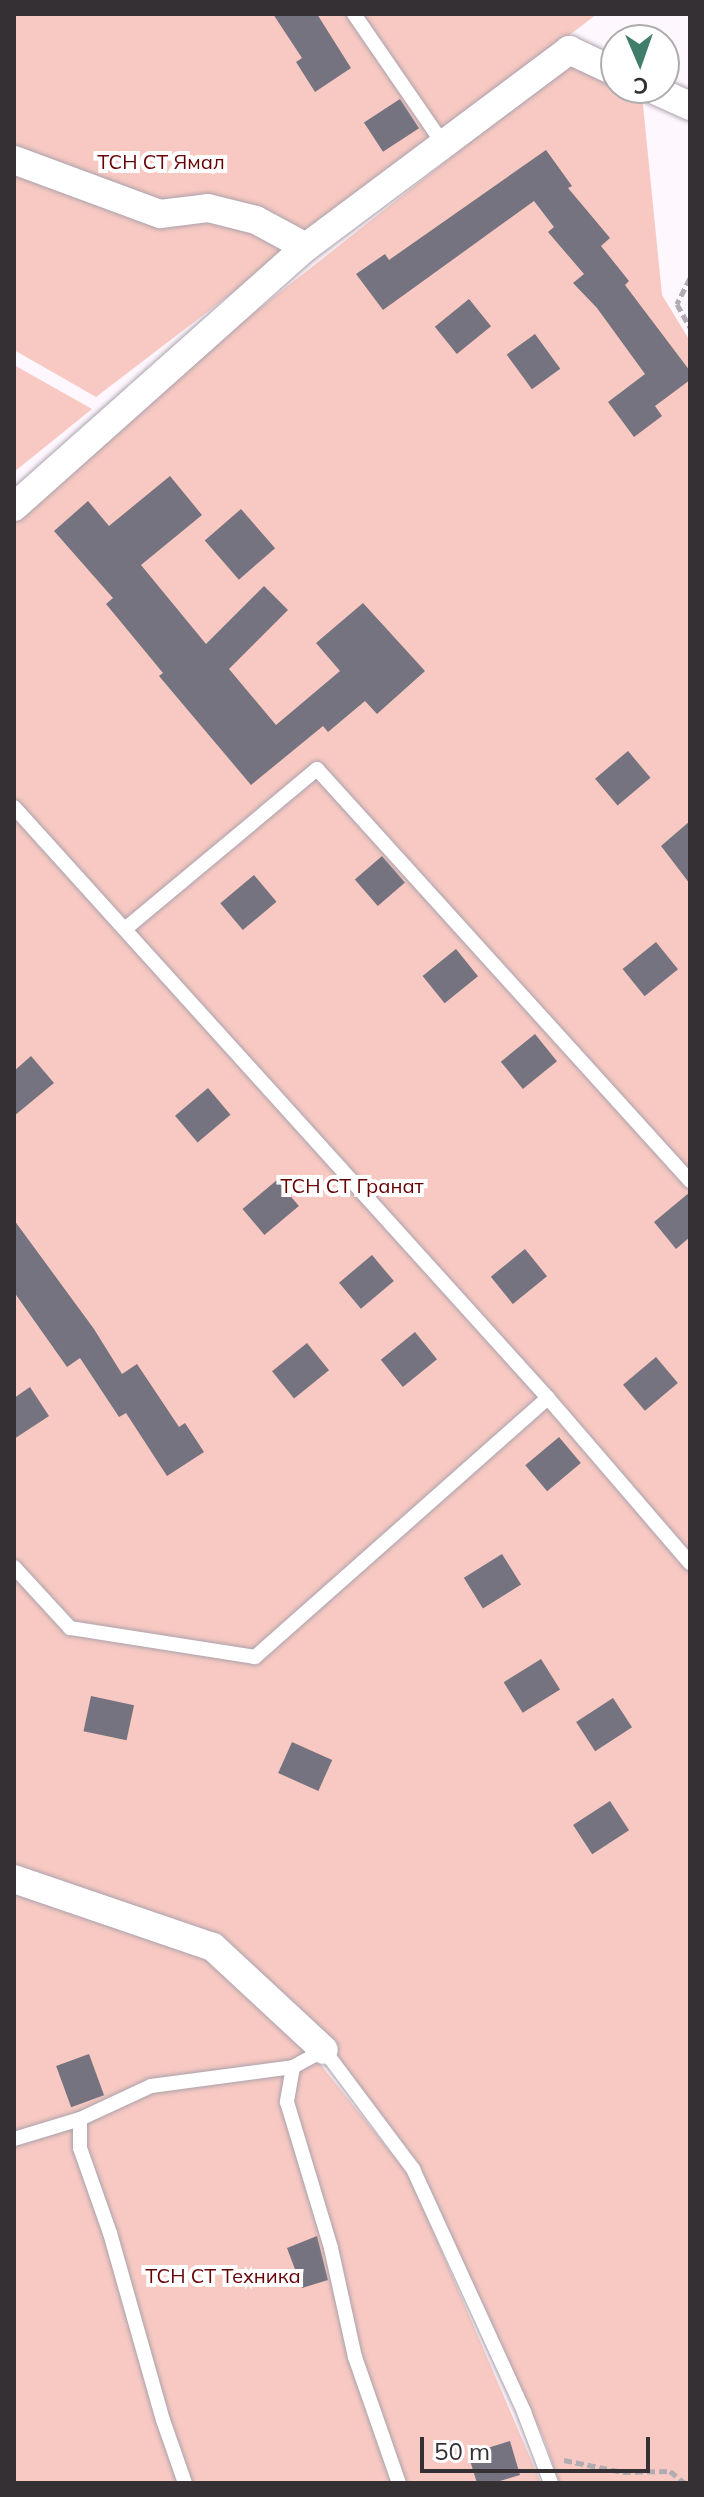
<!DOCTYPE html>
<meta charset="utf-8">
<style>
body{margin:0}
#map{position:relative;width:704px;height:2497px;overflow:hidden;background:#fef7fe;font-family:Mulish,sans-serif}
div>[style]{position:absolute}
.green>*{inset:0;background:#f7c9c2}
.building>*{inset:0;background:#75737f;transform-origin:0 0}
.path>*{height:5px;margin-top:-2.5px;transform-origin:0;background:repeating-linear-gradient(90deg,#b1acb1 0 8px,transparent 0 12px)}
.roads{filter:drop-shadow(0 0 2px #aba1ab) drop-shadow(0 0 2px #aba1ab)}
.lane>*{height:14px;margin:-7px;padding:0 7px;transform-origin:7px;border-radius:7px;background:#fff}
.street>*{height:28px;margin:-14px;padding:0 14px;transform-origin:14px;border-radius:14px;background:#fff}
span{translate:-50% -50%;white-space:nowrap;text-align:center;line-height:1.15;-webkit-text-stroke:8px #fff;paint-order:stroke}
.park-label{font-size:20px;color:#670004}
.frame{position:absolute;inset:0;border:16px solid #343034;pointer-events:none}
.north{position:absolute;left:600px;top:24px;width:80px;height:80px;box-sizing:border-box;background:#fff;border:2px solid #aeacae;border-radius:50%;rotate:178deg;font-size:22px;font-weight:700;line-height:32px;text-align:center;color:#343034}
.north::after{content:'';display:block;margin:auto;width:28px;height:36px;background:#3f7e6b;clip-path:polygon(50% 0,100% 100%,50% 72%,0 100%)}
.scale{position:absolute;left:420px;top:2437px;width:230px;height:36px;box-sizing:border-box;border:4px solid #343034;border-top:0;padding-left:10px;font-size:24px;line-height:28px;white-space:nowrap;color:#343034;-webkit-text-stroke:6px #fff;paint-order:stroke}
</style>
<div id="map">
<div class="green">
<div style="clip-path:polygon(14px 14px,597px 14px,96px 397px,14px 350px)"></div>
<div style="clip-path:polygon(573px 61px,616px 82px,616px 88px,627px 88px,642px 95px,662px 295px,690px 341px,690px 2483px,559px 2483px,545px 2442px,417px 2161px,222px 1939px,14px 1868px,14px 502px)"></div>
<div style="clip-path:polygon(14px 365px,92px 409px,14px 472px)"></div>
<div style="clip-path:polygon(14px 1888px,202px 1954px,309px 2050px,409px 2175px,541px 2483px,14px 2483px)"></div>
</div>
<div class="building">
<div style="clip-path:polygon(273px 14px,317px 14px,351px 68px,315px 92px,296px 62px,302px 58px)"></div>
<div style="left:400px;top:99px;width:35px;height:43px;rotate:57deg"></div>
<div style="clip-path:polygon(546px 150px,572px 186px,568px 188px,610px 238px,601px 246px,629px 281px,625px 285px,690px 371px,690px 380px,655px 406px,662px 416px,634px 437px,608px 402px,645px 374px,597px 308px,573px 283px,584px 274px,548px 232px,554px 227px,534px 201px,383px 310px,356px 274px,385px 254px,389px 260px)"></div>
<div style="left:469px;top:299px;width:35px;height:44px;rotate:51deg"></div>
<div style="left:535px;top:334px;width:43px;height:35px;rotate:54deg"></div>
<div style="clip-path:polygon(170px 476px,202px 515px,141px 565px,206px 644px,264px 586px,288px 610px,229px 669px,276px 725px,340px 671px,316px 643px,363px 603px,425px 671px,377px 714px,365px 701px,328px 732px,323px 726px,251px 785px,159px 676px,163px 673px,106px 604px,113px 598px,54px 531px,88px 501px,109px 526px)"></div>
<div style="left:241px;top:509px;width:52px;height:48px;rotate:49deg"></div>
<div style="left:628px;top:751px;width:35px;height:43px;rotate:50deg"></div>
<div style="clip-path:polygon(690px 821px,690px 884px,661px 846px)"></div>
<div style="left:382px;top:856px;width:35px;height:36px;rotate:49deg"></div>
<div style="left:254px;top:875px;width:35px;height:44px;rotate:50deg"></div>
<div style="left:656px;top:942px;width:35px;height:43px;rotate:51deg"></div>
<div style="left:456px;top:949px;width:35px;height:43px;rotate:51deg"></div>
<div style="left:535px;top:1034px;width:35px;height:44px;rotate:51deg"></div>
<div style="clip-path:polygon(31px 1056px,54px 1083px,14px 1116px,14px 1071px)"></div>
<div style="left:208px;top:1088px;width:35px;height:43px;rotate:50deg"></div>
<div style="left:277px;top:1180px;width:34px;height:45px;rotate:50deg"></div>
<div style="clip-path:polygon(690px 1192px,690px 1237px,676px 1249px,654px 1222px)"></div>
<div style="clip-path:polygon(14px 1220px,94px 1329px,122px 1374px,137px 1364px,179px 1427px,185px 1423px,204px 1452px,167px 1476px,126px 1413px,119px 1417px,80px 1358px,67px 1367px,14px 1292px)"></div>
<div style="left:525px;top:1249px;width:35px;height:44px;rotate:51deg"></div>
<div style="left:372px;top:1255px;width:34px;height:43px;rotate:50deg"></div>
<div style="left:415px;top:1332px;width:35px;height:44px;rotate:51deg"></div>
<div style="left:307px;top:1343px;width:35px;height:45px;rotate:51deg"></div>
<div style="left:656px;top:1357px;width:34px;height:43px;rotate:50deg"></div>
<div style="clip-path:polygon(30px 1387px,49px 1416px,14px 1439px,14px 1398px)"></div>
<div style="left:559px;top:1437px;width:34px;height:44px;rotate:50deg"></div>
<div style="left:502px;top:1554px;width:36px;height:45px;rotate:58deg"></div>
<div style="left:541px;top:1659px;width:36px;height:44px;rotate:58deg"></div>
<div style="left:91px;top:1696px;width:44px;height:36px;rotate:12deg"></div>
<div style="left:613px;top:1698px;width:35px;height:44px;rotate:57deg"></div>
<div style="left:292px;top:1742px;width:44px;height:34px;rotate:24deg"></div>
<div style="left:610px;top:1801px;width:35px;height:44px;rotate:57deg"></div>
<div style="left:89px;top:2054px;width:44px;height:35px;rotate:70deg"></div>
<div style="clip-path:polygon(317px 2236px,328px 2280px,302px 2288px,287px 2248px)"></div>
<div style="clip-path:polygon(510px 2441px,520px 2475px,493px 2483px,477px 2483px,468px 2454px)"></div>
</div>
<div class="path">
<div style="left:690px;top:278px;width:29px;rotate:117deg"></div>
<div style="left:677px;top:304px;width:26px;rotate:61deg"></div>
<div style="left:564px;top:2460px;width:60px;rotate:11.5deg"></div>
<div style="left:623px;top:2472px;width:47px;rotate:-1.2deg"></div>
<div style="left:670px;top:2471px;width:19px;rotate:39deg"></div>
</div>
<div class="roads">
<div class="lane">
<div style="left:354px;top:14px;width:155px;rotate:55.5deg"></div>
<div style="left:14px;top:807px;width:797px;rotate:47.9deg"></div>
<div style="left:548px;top:1398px;width:218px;rotate:49.3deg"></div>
<div style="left:125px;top:929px;width:250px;rotate:-39.8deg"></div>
<div style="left:317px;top:769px;width:556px;rotate:47.84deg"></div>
<div style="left:14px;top:1567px;width:83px;rotate:47.4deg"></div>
<div style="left:70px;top:1628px;width:187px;rotate:8.9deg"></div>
<div style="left:255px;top:1657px;width:391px;rotate:-41.5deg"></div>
<div style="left:293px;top:2067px;width:36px;rotate:100deg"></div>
<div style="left:287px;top:2102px;width:152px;rotate:73.2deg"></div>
<div style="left:331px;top:2248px;width:112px;rotate:77.6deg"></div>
<div style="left:355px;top:2357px;width:133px;rotate:70.8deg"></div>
<div style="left:80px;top:2119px;width:29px;rotate:90deg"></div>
<div style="left:80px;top:2148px;width:90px;rotate:70.6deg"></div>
<div style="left:110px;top:2233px;width:194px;rotate:74.2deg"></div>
<div style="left:163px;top:2420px;width:67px;rotate:70.8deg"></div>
<div style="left:14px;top:2139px;width:69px;rotate:-16.9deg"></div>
<div style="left:80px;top:2119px;width:78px;rotate:-24.9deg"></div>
<div style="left:151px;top:2086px;width:143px;rotate:-7.6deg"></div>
<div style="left:293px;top:2067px;width:35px;rotate:-29deg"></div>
<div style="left:324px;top:2050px;width:149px;rotate:53.2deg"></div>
<div style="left:413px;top:2169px;width:267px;rotate:65.4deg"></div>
<div style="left:524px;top:2412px;width:76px;rotate:69.2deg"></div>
</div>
<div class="street">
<div style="left:650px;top:88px;width:44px;rotate:24.2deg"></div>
<div style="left:14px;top:160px;width:156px;rotate:20.3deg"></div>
<div style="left:160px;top:214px;width:48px;rotate:-7.1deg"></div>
<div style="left:208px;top:208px;width:49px;rotate:14deg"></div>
<div style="left:256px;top:220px;width:57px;rotate:28.4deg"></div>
<div style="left:14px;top:507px;width:391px;rotate:-41.7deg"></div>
<div style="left:306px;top:247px;width:329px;rotate:-36.8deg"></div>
<div style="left:569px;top:50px;width:52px;rotate:25.1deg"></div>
<div style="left:14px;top:1879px;width:210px;rotate:18.9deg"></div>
<div style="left:213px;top:1947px;width:151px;rotate:42.9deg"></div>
</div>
</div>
<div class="park-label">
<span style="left:161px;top:161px">ТСН СТ Ямал</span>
<span style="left:352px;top:1185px">ТСН СТ Гранат</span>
<span style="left:223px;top:2275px">ТСН СТ Техника</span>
</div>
<div class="frame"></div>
<div class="north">С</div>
<div class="scale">50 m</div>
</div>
